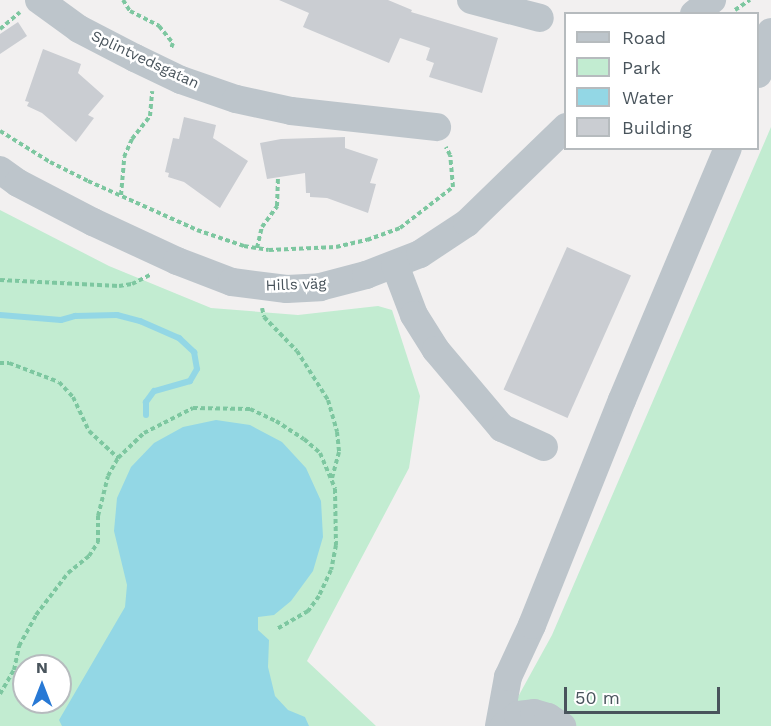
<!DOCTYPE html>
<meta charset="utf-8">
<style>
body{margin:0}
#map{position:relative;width:771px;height:726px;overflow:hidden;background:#f2f0f0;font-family:"Work Sans",sans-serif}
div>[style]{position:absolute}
.green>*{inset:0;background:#c2ecd1}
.water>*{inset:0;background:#93d7e5}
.stream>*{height:6px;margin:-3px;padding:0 3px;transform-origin:3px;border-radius:3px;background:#93d7e5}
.building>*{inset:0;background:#cacdd2;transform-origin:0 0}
.path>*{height:4px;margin-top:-2px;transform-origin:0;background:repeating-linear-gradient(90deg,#7dc7a0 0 4.5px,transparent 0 7.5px)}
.minor>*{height:28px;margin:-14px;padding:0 14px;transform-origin:14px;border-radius:14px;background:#bdc5cb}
span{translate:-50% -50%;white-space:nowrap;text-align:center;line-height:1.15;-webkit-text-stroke:5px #fff;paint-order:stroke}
.street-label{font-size:15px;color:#49545c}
.legend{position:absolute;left:564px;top:12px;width:195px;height:138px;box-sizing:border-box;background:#fff;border:2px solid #b6bbbe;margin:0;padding:8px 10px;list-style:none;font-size:18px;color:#49545c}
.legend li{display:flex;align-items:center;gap:12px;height:30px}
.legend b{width:30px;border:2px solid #b6bbbe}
.north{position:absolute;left:12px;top:654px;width:60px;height:60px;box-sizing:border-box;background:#fff;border:2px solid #b6bbbe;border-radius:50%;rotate:0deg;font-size:16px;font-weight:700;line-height:24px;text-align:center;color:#49545c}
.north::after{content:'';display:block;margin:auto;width:21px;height:27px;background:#2879d5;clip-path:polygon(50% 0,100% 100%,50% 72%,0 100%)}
.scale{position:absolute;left:564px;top:687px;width:156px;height:27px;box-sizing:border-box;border:3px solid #49545c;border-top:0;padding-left:8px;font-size:18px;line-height:21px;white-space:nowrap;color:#49545c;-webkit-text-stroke:4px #fff;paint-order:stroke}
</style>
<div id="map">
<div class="green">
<div style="clip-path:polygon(771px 127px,771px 726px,502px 726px,552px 635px)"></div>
<div style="clip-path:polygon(evenodd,0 210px,109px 266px,211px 308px,298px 315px,378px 306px,392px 310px,420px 396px,409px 468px,307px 661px,376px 726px,0 726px,0 210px,24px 666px,60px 666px,60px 702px,24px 702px,24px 666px)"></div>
</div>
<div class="water">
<div style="clip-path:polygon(216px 420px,250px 425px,282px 442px,306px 468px,321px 501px,323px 537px,313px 571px,291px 601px,274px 615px,258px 617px,258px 630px,269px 640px,268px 667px,275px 696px,288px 710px,305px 717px,309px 726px,62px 726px,59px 720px,125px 607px,127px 585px,114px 531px,117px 498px,131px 467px,154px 443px,183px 427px)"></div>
</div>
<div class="stream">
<div style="left:0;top:315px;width:61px;rotate:4.7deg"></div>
<div style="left:61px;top:320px;width:15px;rotate:-16deg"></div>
<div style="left:75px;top:316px;width:42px;rotate:-1.4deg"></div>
<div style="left:117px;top:315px;width:24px;rotate:15deg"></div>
<div style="left:140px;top:321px;width:43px;rotate:23.6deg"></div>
<div style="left:179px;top:338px;width:21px;rotate:43deg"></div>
<div style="left:194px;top:352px;width:17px;rotate:80deg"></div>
<div style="left:197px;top:369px;width:14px;rotate:120deg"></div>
<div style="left:190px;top:381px;width:37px;rotate:164deg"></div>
<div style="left:154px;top:391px;width:14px;rotate:126deg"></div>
<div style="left:146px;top:402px;width:13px;rotate:90deg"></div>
</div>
<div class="building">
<div style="clip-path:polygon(279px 0,388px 0,412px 10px,411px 12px,498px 38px,482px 93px,429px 77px,434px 63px,426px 60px,430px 48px,400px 38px,389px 63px,303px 27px,309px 13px)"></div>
<div style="clip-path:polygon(18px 22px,27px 36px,0 54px,0 34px)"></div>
<div style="clip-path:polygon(43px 49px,81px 64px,78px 73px,104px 96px,88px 115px,94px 118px,76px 142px,42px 113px,27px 106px,29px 102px,25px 101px)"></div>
<div style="clip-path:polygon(184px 117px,216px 125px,213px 138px,248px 161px,220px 208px,184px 182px,168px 177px,169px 173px,165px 172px,173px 138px,179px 139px)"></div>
<div style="clip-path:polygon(345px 137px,345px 148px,378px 159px,370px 183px,376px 184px,368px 213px,327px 198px,310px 197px,310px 193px,306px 193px,305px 173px,267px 179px,260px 143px,281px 139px)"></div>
<div style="left:567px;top:247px;width:70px;height:156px;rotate:24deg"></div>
</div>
<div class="path">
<div style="left:123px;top:0;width:13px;rotate:58deg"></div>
<div style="left:130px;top:11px;width:33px;rotate:27deg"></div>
<div style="left:159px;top:26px;width:22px;rotate:51deg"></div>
<div style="left:173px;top:43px;width:5px;rotate:112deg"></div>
<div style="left:735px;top:10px;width:18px;rotate:-34deg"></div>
<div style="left:0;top:29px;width:26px;rotate:-40deg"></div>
<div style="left:0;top:131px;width:59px;rotate:31.8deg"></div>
<div style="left:50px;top:162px;width:42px;rotate:26.6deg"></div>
<div style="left:88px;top:181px;width:120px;rotate:24.2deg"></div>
<div style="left:197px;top:230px;width:50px;rotate:18.8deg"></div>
<div style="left:244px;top:246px;width:25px;rotate:9deg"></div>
<div style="left:269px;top:250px;width:67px;rotate:-2.6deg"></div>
<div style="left:336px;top:247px;width:32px;rotate:-13deg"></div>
<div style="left:367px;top:240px;width:35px;rotate:-20deg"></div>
<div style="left:400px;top:228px;width:67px;rotate:-37.7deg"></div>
<div style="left:453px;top:187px;width:32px;rotate:-95deg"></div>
<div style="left:450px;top:155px;width:9px;rotate:-117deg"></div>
<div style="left:121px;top:195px;width:38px;rotate:-85deg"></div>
<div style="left:124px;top:157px;width:20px;rotate:-66deg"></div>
<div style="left:132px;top:139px;width:29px;rotate:-52deg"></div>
<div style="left:150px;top:116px;width:25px;rotate:-85deg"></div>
<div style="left:257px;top:248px;width:22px;rotate:-77deg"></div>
<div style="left:262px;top:227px;width:26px;rotate:-54deg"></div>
<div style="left:277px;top:206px;width:29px;rotate:-88deg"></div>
<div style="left:0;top:280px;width:119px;rotate:2.9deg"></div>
<div style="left:119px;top:286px;width:13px;rotate:-9deg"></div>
<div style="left:132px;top:284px;width:20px;rotate:-27deg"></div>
<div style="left:262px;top:308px;width:9px;rotate:77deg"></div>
<div style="left:264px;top:317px;width:47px;rotate:45.9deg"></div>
<div style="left:297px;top:351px;width:58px;rotate:57.7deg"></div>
<div style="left:328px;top:400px;width:33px;rotate:74deg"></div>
<div style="left:337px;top:432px;width:20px;rotate:84deg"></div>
<div style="left:339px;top:452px;width:28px;rotate:105deg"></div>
<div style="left:0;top:363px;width:9px"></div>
<div style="left:9px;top:363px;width:53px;rotate:20.8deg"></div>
<div style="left:59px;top:382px;width:21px;rotate:47deg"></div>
<div style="left:73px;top:397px;width:38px;rotate:65deg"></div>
<div style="left:89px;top:431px;width:40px;rotate:43deg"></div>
<div style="left:0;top:694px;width:28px;rotate:-60deg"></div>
<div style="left:14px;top:670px;width:25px;rotate:-78deg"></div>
<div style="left:19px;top:646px;width:35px;rotate:-61deg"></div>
<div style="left:36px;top:615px;width:53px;rotate:-52.7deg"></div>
<div style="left:68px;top:573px;width:27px;rotate:-39deg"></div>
<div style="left:89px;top:556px;width:17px;rotate:-57deg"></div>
<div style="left:98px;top:542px;width:26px;rotate:-90deg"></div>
<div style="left:98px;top:516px;width:41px;rotate:-76deg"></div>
<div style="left:108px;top:476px;width:21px;rotate:-61deg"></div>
<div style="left:118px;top:458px;width:36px;rotate:-44deg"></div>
<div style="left:144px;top:433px;width:55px;rotate:-27deg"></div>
<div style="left:193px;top:408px;width:57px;rotate:1deg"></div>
<div style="left:250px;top:409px;width:29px;rotate:25deg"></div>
<div style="left:276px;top:421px;width:33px;rotate:33deg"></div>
<div style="left:304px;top:439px;width:21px;rotate:41deg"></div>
<div style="left:320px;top:453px;width:39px;rotate:67deg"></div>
<div style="left:335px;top:489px;width:56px;rotate:89deg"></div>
<div style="left:336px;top:545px;width:25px;rotate:101deg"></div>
<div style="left:331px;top:570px;width:29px;rotate:115deg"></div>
<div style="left:319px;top:596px;width:19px;rotate:126deg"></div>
<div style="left:308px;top:611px;width:36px;rotate:150deg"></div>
</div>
<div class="minor">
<div style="left:39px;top:0;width:49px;rotate:35.9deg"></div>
<div style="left:79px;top:29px;width:63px;rotate:27.4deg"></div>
<div style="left:135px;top:58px;width:51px;rotate:25.6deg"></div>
<div style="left:181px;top:80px;width:58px;rotate:19.1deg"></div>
<div style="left:236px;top:99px;width:56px;rotate:12.3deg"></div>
<div style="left:291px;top:111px;width:147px;rotate:6.3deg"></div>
<div style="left:471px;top:0;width:71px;rotate:14.6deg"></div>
<div style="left:694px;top:14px;width:23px;rotate:-38deg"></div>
<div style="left:758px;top:74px;width:44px;rotate:-72.8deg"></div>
<div style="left:0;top:170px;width:22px;rotate:36deg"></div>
<div style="left:18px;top:183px;width:85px;rotate:27.5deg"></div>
<div style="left:93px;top:222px;width:93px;rotate:24.9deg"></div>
<div style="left:177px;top:261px;width:59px;rotate:20.9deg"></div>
<div style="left:232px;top:282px;width:55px;rotate:7.3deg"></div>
<div style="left:287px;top:289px;width:33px;rotate:-3deg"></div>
<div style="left:320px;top:287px;width:48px;rotate:-14.6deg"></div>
<div style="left:366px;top:275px;width:58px;rotate:-21.3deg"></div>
<div style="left:420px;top:254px;width:56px;rotate:-33.4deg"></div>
<div style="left:467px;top:223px;width:138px;rotate:-44.1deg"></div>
<div style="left:395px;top:265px;width:53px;rotate:69.2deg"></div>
<div style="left:414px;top:315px;width:41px;rotate:57.8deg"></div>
<div style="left:436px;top:350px;width:102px;rotate:49.8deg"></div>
<div style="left:502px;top:428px;width:46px;rotate:24.3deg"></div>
<div style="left:499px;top:726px;width:50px;rotate:-79.6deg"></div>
<div style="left:508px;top:677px;width:57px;rotate:-65.2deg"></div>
<div style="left:532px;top:625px;width:242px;rotate:-68.2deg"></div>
<div style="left:622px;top:400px;width:273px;rotate:-67.2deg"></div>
<div style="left:504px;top:726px;width:18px;rotate:-38deg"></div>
<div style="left:518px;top:715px;width:16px;rotate:-7deg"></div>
<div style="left:534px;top:713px;width:15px;rotate:16deg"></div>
<div style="left:548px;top:717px;width:17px;rotate:33deg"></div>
</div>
<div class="street-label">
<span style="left:145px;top:60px;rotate:25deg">Splintvedsgatan</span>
<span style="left:296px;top:285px;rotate:-2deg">Hills väg</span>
</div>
<ul class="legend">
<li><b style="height:8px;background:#bdc5cb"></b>Road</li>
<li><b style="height:16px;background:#c2ecd1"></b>Park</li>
<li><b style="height:16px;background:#93d7e5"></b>Water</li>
<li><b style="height:16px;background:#cacdd2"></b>Building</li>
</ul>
<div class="north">N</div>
<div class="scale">50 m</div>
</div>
